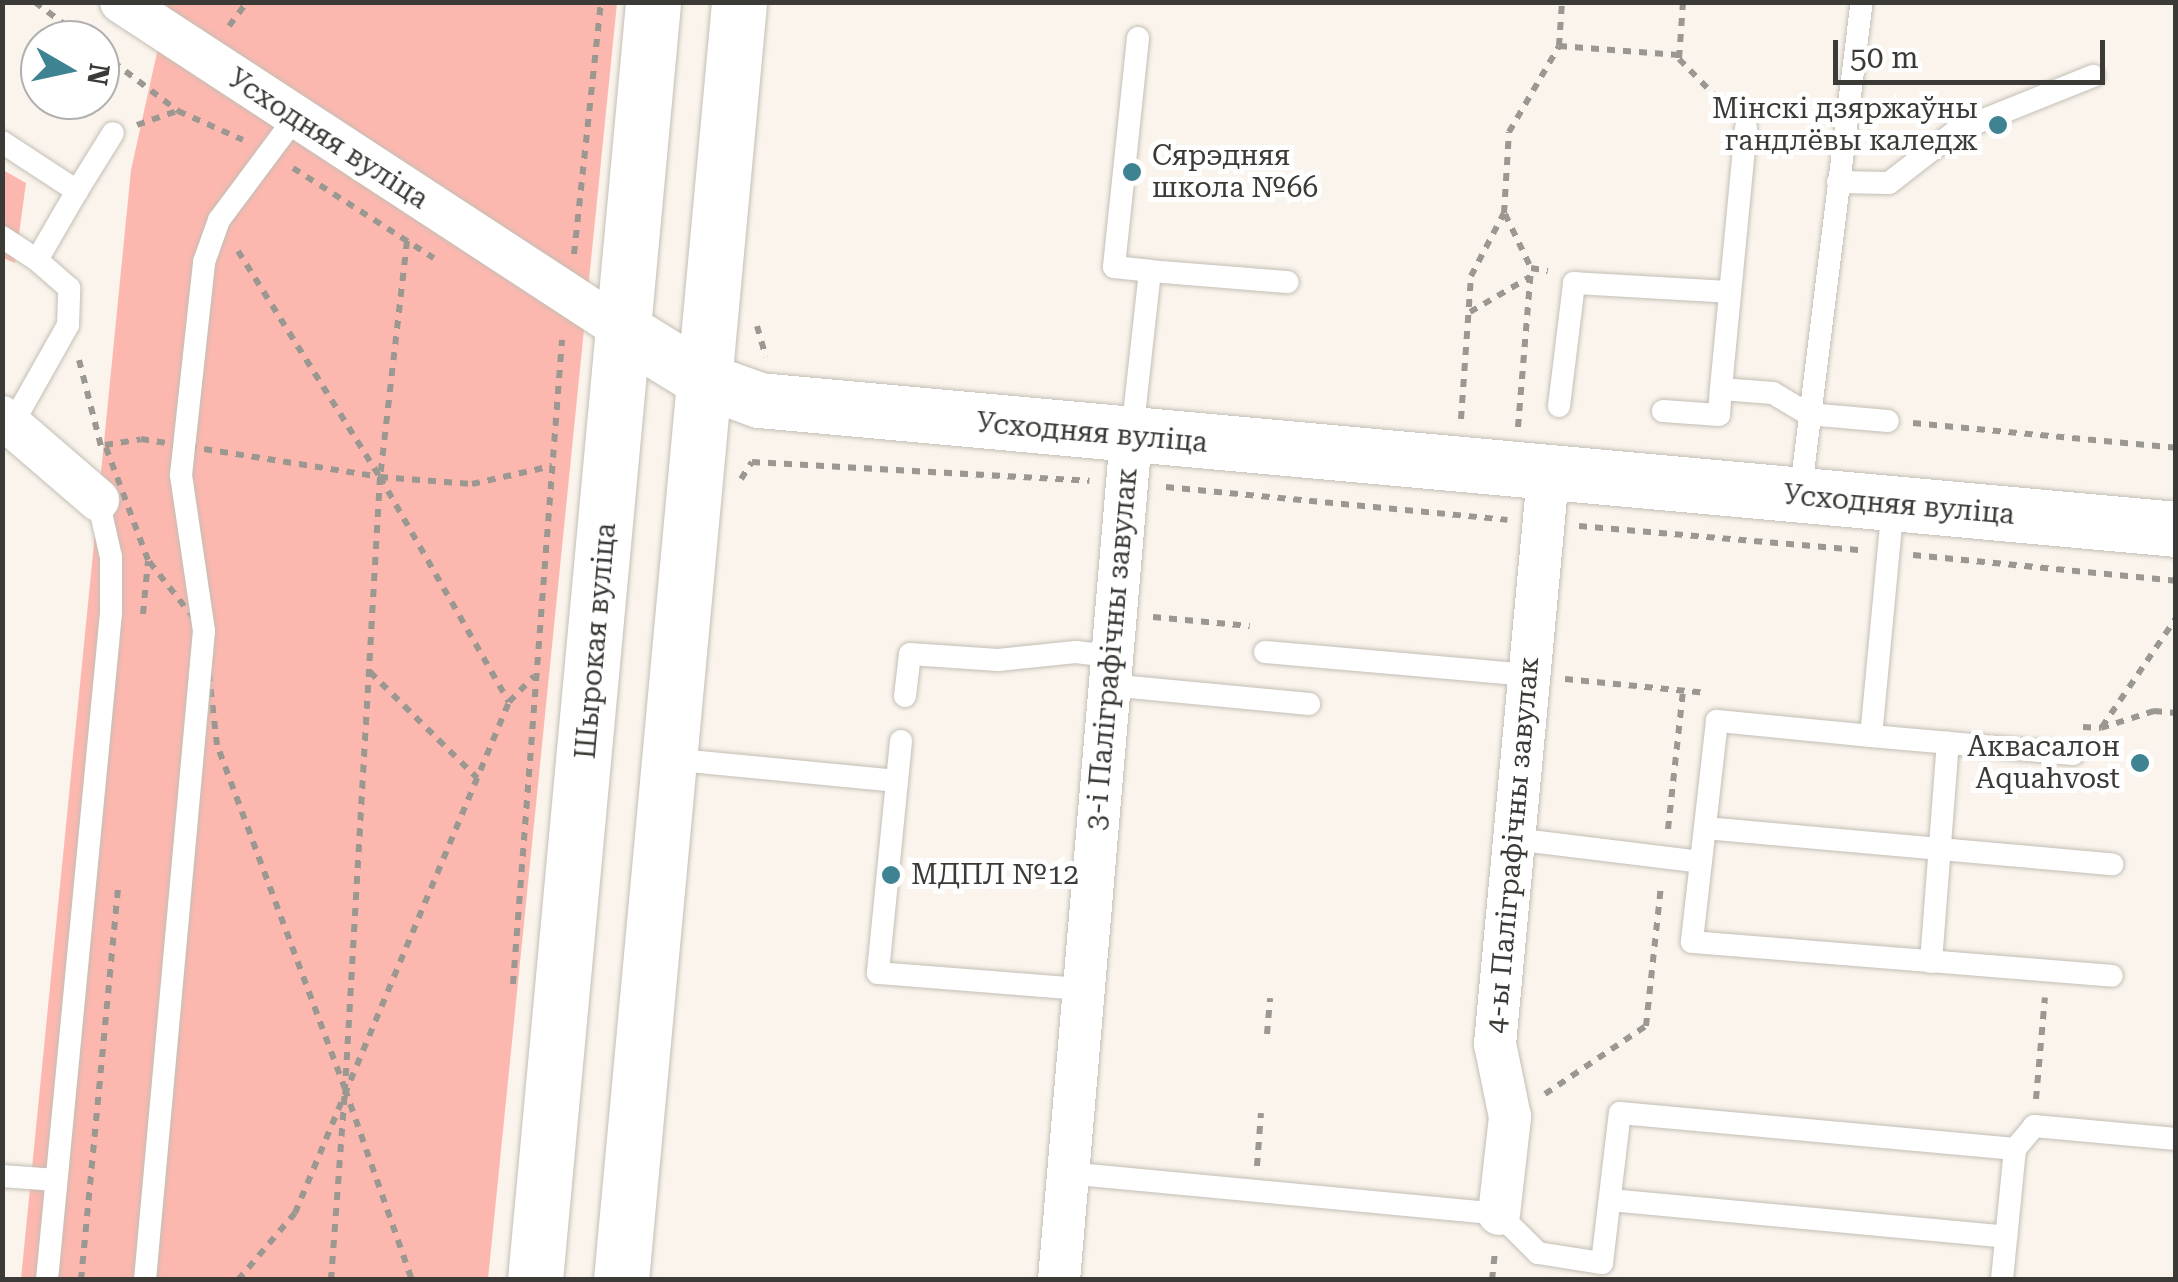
<!DOCTYPE html>
<meta charset="utf-8">
<style>
body{margin:0}
#map{position:relative;width:2178px;height:1282px;overflow:hidden;background:#faf4ec;font-family:"Roboto Serif",serif}
div>[style]{position:absolute}
.green>*{inset:0;background:#fcb8af}
.path>*{height:6px;margin-top:-3px;transform-origin:0;background:repeating-linear-gradient(90deg,#9b9791 0 8px,transparent 0 16px)}
.roads{filter:drop-shadow(0 0 2px #c3beb5) drop-shadow(0 0 2px #c3beb5)}
.service>*{height:22px;margin:-11px;padding:0 11px;transform-origin:11px;border-radius:11px;background:#fff}
.minor>*{height:42px;margin:-21px;padding:0 21px;transform-origin:21px;border-radius:21px;background:#fff}
.tertiary>*{height:55px;margin:-27.5px;padding:0 27.5px;transform-origin:27.5px;border-radius:27.5px;background:#fff}
.secondary>*{height:55px;margin:-27.5px;padding:0 27.5px;transform-origin:27.5px;border-radius:27.5px;background:#fff}
.dots>*{width:28px;height:28px;translate:-50% -50%;box-sizing:border-box;border:5px solid #fff;border-radius:50%}
span{translate:-50% -50%;white-space:nowrap;text-align:center;line-height:1.15;-webkit-text-stroke:10px #fff;paint-order:stroke}
.poi-label{font-size:28px;color:#3c3a36}
.right{translate:-100% -50%;text-align:right}
.left{translate:0 -50%;text-align:left}
.street-label{font-size:28px;color:#3c3a36}
.frame{position:absolute;inset:0;border:5px solid #3c3a36;pointer-events:none}
.north{position:absolute;left:20px;top:20px;width:100px;height:100px;box-sizing:border-box;background:#fff;border:2px solid #b1b0af;border-radius:50%;rotate:99deg;font-size:28px;font-weight:700;line-height:40px;text-align:center;color:#3c3a36}
.north::after{content:'';display:block;margin:auto;width:35px;height:45px;background:#3e8391;clip-path:polygon(50% 0,100% 100%,50% 72%,0 100%)}
.scale{position:absolute;left:1833px;top:40px;width:272px;height:45px;box-sizing:border-box;border:5px solid #3c3a36;border-top:0;padding-left:12px;font-size:30px;line-height:35px;white-space:nowrap;color:#3c3a36;-webkit-text-stroke:8px #fff;paint-order:stroke}
</style>
<div id="map">
<div class="green">
<div style="clip-path:polygon(168px 3px,617px 3px,488px 1279px,21px 1279px,131px 170px)"></div>
<div style="clip-path:polygon(3px 170px,26px 183px,15px 263px,3px 258px)"></div>
</div>
<div class="path">
<div style="left:35px;top:2px;width:63px;rotate:37.2deg"></div>
<div style="left:1683px;top:2px;width:57px;rotate:94deg"></div>
<div style="left:1679px;top:59px;width:67px;rotate:45.6deg"></div>
<div style="left:229px;top:26px;width:30px;rotate:-53deg"></div>
<div style="left:1559px;top:46px;width:120px;rotate:4.3deg"></div>
<div style="left:100px;top:52px;width:98px;rotate:37.1deg"></div>
<div style="left:178px;top:111px;width:71px;rotate:24deg"></div>
<div style="left:137px;top:125px;width:42px;rotate:-19.3deg"></div>
<div style="left:293px;top:168px;width:167px;rotate:32.6deg"></div>
<div style="left:1505px;top:214px;width:60px;rotate:64.3deg"></div>
<div style="left:1531px;top:268px;width:17px;rotate:10deg"></div>
<div style="left:407px;top:241px;width:238px;rotate:96.5deg"></div>
<div style="left:380px;top:477px;width:259px;rotate:60.2deg"></div>
<div style="left:238px;top:251px;width:267px;rotate:57.9deg"></div>
<div style="left:380px;top:477px;width:92px;rotate:4.4deg"></div>
<div style="left:472px;top:484px;width:82px;rotate:-12.7deg"></div>
<div style="left:574px;top:254px;width:253px;rotate:-83.9deg"></div>
<div style="left:1470px;top:312px;width:69px;rotate:-30.3deg"></div>
<div style="left:757px;top:326px;width:32px;rotate:74deg"></div>
<div style="left:79px;top:360px;width:89px;rotate:75.7deg"></div>
<div style="left:1461px;top:419px;width:143px;rotate:-86deg"></div>
<div style="left:1471px;top:276px;width:71px;rotate:-62.4deg"></div>
<div style="left:1504px;top:213px;width:81px;rotate:-86.5deg"></div>
<div style="left:1509px;top:132px;width:99px;rotate:-59.8deg"></div>
<div style="left:1559px;top:46px;width:44px;rotate:-86.1deg"></div>
<div style="left:1913px;top:423px;width:264px;rotate:5.4deg"></div>
<div style="left:1518px;top:427px;width:160px;rotate:-85.3deg"></div>
<div style="left:141px;top:439px;width:242px;rotate:9deg"></div>
<div style="left:380px;top:477px;width:613px;rotate:93.27deg"></div>
<div style="left:345px;top:1089px;width:367px;rotate:-110.4deg"></div>
<div style="left:217px;top:745px;width:115px;rotate:-96.5deg"></div>
<div style="left:204px;top:631px;width:90px;rotate:-128.3deg"></div>
<div style="left:148px;top:560px;width:123px;rotate:-110.5deg"></div>
<div style="left:105px;top:445px;width:36px;rotate:-9deg"></div>
<div style="left:741px;top:479px;width:20px;rotate:-57deg"></div>
<div style="left:752px;top:462px;width:338px;rotate:3.2deg"></div>
<div style="left:1166px;top:487px;width:343px;rotate:5.5deg"></div>
<div style="left:1579px;top:526px;width:283px;rotate:4.9deg"></div>
<div style="left:1913px;top:555px;width:264px;rotate:5.6deg"></div>
<div style="left:143px;top:614px;width:53px;rotate:-84.6deg"></div>
<div style="left:1153px;top:617px;width:97px;rotate:5.3deg"></div>
<div style="left:370px;top:672px;width:151px;rotate:44.7deg"></div>
<div style="left:1565px;top:679px;width:143px;rotate:5.6deg"></div>
<div style="left:2083px;top:727px;width:18px;rotate:3deg"></div>
<div style="left:2101px;top:728px;width:56px;rotate:-17.8deg"></div>
<div style="left:2154px;top:711px;width:22px;rotate:5deg"></div>
<div style="left:2102px;top:727px;width:132px;rotate:-55.8deg"></div>
<div style="left:1668px;top:829px;width:139px;rotate:-83.8deg"></div>
<div style="left:513px;top:984px;width:646px;rotate:-85.65deg"></div>
<div style="left:1267px;top:1034px;width:36px;rotate:-85deg"></div>
<div style="left:1545px;top:1094px;width:122px;rotate:-34deg"></div>
<div style="left:1646px;top:1026px;width:141px;rotate:-83.9deg"></div>
<div style="left:2036px;top:1099px;width:102px;rotate:-85deg"></div>
<div style="left:1257px;top:1166px;width:53px;rotate:-85.7deg"></div>
<div style="left:81px;top:1280px;width:397px;rotate:-84.6deg"></div>
<div style="left:238px;top:1280px;width:88px;rotate:-49.6deg"></div>
<div style="left:295px;top:1213px;width:554px;rotate:-67.28deg"></div>
<div style="left:509px;top:702px;width:36px;rotate:-46deg"></div>
<div style="left:331px;top:1280px;width:192px;rotate:-85.8deg"></div>
<div style="left:345px;top:1089px;width:202px;rotate:70.7deg"></div>
<div style="left:1492px;top:1280px;width:29px;rotate:-84deg"></div>
</div>
<div class="roads">
<div class="service">
<div style="left:1138px;top:38px;width:230px;rotate:96deg"></div>
<div style="left:1114px;top:267px;width:36px;rotate:6deg"></div>
<div style="left:1746px;top:128px;width:262px;rotate:95.5deg"></div>
<div style="left:1721px;top:389px;width:52px;rotate:4.4deg"></div>
<div style="left:1773px;top:393px;width:41px;rotate:31deg"></div>
<div style="left:1808px;top:414px;width:80px;rotate:5deg"></div>
<div style="left:2px;top:142px;width:90px;rotate:33.2deg"></div>
<div style="left:77px;top:191px;width:68px;rotate:-58.2deg"></div>
<div style="left:1838px;top:182px;width:51px;rotate:1.1deg"></div>
<div style="left:1889px;top:183px;width:85px;rotate:-37.8deg"></div>
<div style="left:1956px;top:131px;width:148px;rotate:-21.9deg"></div>
<div style="left:2px;top:237px;width:42px;rotate:33.3deg"></div>
<div style="left:1559px;top:406px;width:124px;rotate:-83deg"></div>
<div style="left:1574px;top:283px;width:156px;rotate:3.3deg"></div>
<div style="left:1663px;top:411px;width:56px;rotate:4.1deg"></div>
<div style="left:1719px;top:415px;width:26px;rotate:-86deg"></div>
<div style="left:14px;top:421px;width:110px;rotate:-60.6deg"></div>
<div style="left:68px;top:325px;width:37px;rotate:-88deg"></div>
<div style="left:69px;top:288px;width:43px;rotate:-138.8deg"></div>
<div style="left:37px;top:260px;width:80px;rotate:-59.9deg"></div>
<div style="left:1132px;top:434px;width:164px;rotate:-83.7deg"></div>
<div style="left:1150px;top:271px;width:138px;rotate:4.6deg"></div>
<div style="left:1800px;top:497px;width:499px;rotate:-82.9deg"></div>
<div style="left:1893px;top:504px;width:233px;rotate:95.4deg"></div>
<div style="left:1871px;top:736px;width:203px;rotate:5.1deg"></div>
<div style="left:1265px;top:652px;width:265px;rotate:5deg"></div>
<div style="left:1109px;top:685px;width:201px;rotate:5.4deg"></div>
<div style="left:905px;top:696px;width:42px;rotate:-83.2deg"></div>
<div style="left:910px;top:654px;width:88px;rotate:3.9deg"></div>
<div style="left:998px;top:660px;width:78px;rotate:-5.9deg"></div>
<div style="left:1076px;top:652px;width:35px;rotate:7deg"></div>
<div style="left:1871px;top:736px;width:155px;rotate:-174.4deg"></div>
<div style="left:1717px;top:721px;width:222px;rotate:96.5deg"></div>
<div style="left:1692px;top:942px;width:421px;rotate:4.6deg"></div>
<div style="left:901px;top:741px;width:233px;rotate:95.7deg"></div>
<div style="left:878px;top:973px;width:205px;rotate:4.5deg"></div>
<div style="left:669px;top:759px;width:229px;rotate:5.5deg"></div>
<div style="left:1705px;top:828px;width:409px;rotate:5.1deg"></div>
<div style="left:1514px;top:839px;width:188px;rotate:7deg"></div>
<div style="left:1931px;top:962px;width:220px;rotate:-85.6deg"></div>
<div style="left:2015px;top:1149px;width:30px;rotate:-50deg"></div>
<div style="left:2034px;top:1126px;width:143px;rotate:5.2deg"></div>
<div style="left:1067px;top:1173px;width:434px;rotate:5.4deg"></div>
<div style="left:1499px;top:1214px;width:55px;rotate:45deg"></div>
<div style="left:1538px;top:1253px;width:65px;rotate:8.9deg"></div>
<div style="left:1602px;top:1263px;width:151px;rotate:-83.2deg"></div>
<div style="left:1620px;top:1113px;width:397px;rotate:5.2deg"></div>
<div style="left:2015px;top:1149px;width:132px;rotate:95.7deg"></div>
<div style="left:2px;top:1176px;width:54px;rotate:4.2deg"></div>
<div style="left:1610px;top:1200px;width:398px;rotate:5.3deg"></div>
<div style="left:47px;top:1280px;width:670px;rotate:-84.52deg"></div>
<div style="left:111px;top:613px;width:56px;rotate:-90deg"></div>
<div style="left:111px;top:557px;width:58px;rotate:-102.8deg"></div>
<div style="left:145px;top:1280px;width:652px;rotate:-84.81deg"></div>
<div style="left:204px;top:631px;width:158px;rotate:-98.4deg"></div>
<div style="left:181px;top:475px;width:214px;rotate:-83.8deg"></div>
<div style="left:204px;top:262px;width:45px;rotate:-70.3deg"></div>
<div style="left:219px;top:220px;width:127px;rotate:-53.3deg"></div>
</div>
<div class="minor">
<div style="left:121px;top:2px;width:600px;rotate:33.16deg"></div>
<div style="left:2px;top:417px;width:127px;rotate:40.8deg"></div>
<div style="left:1499px;top:1214px;width:98px;rotate:-83.5deg"></div>
<div style="left:1510px;top:1117px;width:75px;rotate:-101.6deg"></div>
<div style="left:1495px;top:1044px;width:570px;rotate:-84.67deg"></div>
<div style="left:1059px;top:1280px;width:846px;rotate:-85.12deg"></div>
</div>
<div class="tertiary">
<div style="left:623px;top:330px;width:95px;rotate:31.7deg"></div>
<div style="left:704px;top:380px;width:59px;rotate:20deg"></div>
<div style="left:759px;top:400px;width:1423px;rotate:5.2deg"></div>
</div>
<div class="secondary">
<div style="left:535px;top:1280px;width:1283px;rotate:-84.72deg"></div>
<div style="left:621px;top:1280px;width:1283px;rotate:-84.72deg"></div>
</div>
</div>
<div class="dots">
<div style="left:1998px;top:125px;background:#3e8391"></div>
<div style="left:1132px;top:172px;background:#3e8391"></div>
<div style="left:2140px;top:763px;background:#3e8391"></div>
<div style="left:891px;top:875px;background:#3e8391"></div>
</div>
<div class="poi-label">
<span class="right" style="left:1978px;top:125px">Мінскі дзяржаўны<br>гандлёвы каледж</span>
<span class="left" style="left:1152px;top:172px">Сярэдняя<br>школа №66</span>
<span class="right" style="left:2120px;top:763px">Аквасалон<br>Aquahvost</span>
<span class="left" style="left:911px;top:875px">МДПЛ №12</span>
</div>
<div class="street-label">
<span style="left:328px;top:139px;rotate:33deg">Усходняя вуліца</span>
<span style="left:1092px;top:433px;rotate:5deg">Усходняя вуліца</span>
<span style="left:1899px;top:505px;rotate:5deg">Усходняя вуліца</span>
<span style="left:596px;top:641px;rotate:-85deg">Шырокая вуліца</span>
<span style="left:1112px;top:649px;rotate:-85deg">3-і Паліграфічны завулак</span>
<span style="left:1513px;top:845px;rotate:-85deg">4-ы Паліграфічны завулак</span>
</div>
<div class="frame"></div>
<div class="north">N</div>
<div class="scale">50 m</div>
</div>
